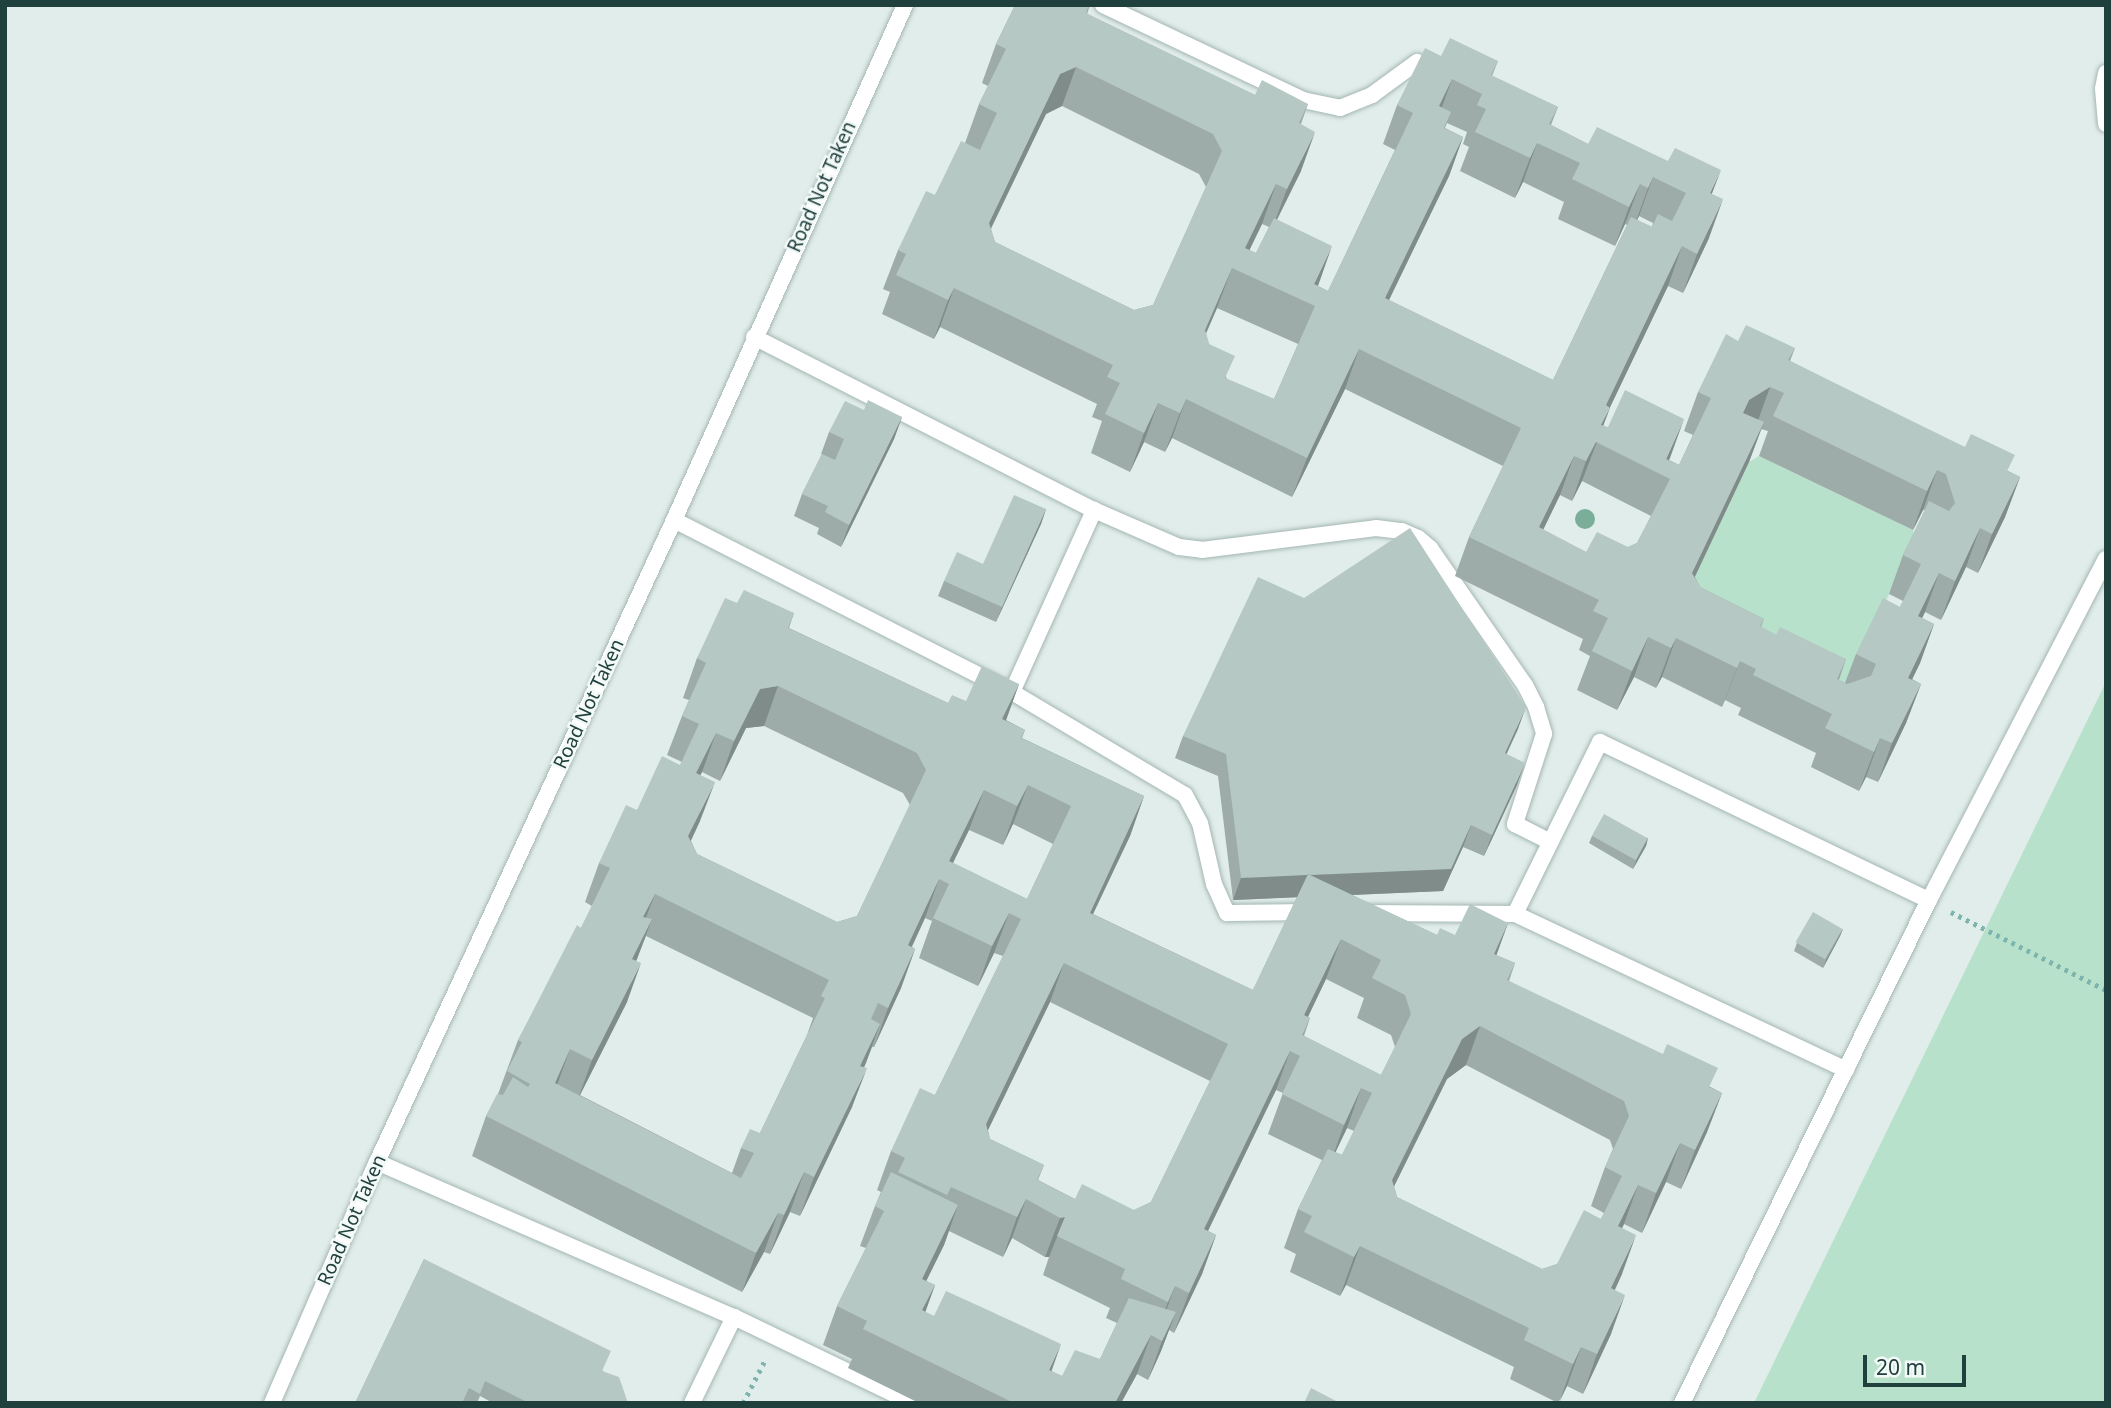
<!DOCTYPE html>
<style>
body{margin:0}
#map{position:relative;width:2111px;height:1408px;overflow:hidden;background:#e1edea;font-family:"Noto Sans",sans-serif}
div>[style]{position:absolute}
.green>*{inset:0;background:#b8e1cb}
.path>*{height:4.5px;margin-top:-2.25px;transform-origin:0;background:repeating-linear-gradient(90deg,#7eb4ae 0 3.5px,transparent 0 8.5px)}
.roads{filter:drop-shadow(0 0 2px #a3b6b3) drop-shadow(0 0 2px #a3b6b3)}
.lane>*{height:16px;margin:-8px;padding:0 8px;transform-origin:8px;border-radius:8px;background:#fff}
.trees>*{width:20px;height:20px;margin:-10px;border-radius:50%;background:#7aae99}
.wall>*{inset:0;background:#9daca9}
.shaded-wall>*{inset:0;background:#7f8c89}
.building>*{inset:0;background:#b6c8c4;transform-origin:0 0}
span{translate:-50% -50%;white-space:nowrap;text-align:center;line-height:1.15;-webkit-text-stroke:5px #f2f9f7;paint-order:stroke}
.street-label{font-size:19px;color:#20403e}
.frame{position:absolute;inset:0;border:7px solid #20403e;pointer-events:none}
.scale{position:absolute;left:1863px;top:1355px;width:103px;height:32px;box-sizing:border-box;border:4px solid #20403e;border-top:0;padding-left:9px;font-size:21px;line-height:24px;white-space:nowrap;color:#20403e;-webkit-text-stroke:5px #f2f9f7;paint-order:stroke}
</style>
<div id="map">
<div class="green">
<div style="clip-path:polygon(1759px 456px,1913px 530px,1915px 540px,1842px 693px,1678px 612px,1749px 462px)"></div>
<div style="clip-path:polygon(2106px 682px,2106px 1403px,1754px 1403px)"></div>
</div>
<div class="path">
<div style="left:1951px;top:912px;width:174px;rotate:26.7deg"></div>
<div style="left:743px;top:1403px;width:51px;rotate:-62.9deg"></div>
</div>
<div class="roads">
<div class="lane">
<div style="left:1103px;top:5px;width:221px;rotate:25.4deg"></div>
<div style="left:1303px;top:100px;width:38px;rotate:12deg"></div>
<div style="left:1340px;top:108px;width:35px;rotate:-22deg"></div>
<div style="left:1372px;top:95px;width:56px;rotate:-36.3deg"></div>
<div style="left:2106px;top:73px;width:16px;rotate:101deg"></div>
<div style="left:2103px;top:89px;width:35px;rotate:85deg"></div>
<div style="left:754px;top:337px;width:381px;rotate:27deg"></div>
<div style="left:1094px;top:510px;width:93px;rotate:23.5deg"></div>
<div style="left:1179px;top:547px;width:23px;rotate:7deg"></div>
<div style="left:1202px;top:550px;width:175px;rotate:-7.2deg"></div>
<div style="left:1376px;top:528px;width:26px;rotate:7deg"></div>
<div style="left:1402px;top:531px;width:17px;rotate:24deg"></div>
<div style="left:1418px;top:538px;width:16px;rotate:40deg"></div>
<div style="left:1430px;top:548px;width:167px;rotate:55.3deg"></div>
<div style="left:1525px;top:685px;width:25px;rotate:63deg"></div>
<div style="left:1536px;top:707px;width:28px;rotate:73deg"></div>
<div style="left:1544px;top:734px;width:95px;rotate:107.9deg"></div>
<div style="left:1515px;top:824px;width:39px;rotate:27deg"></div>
<div style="left:674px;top:520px;width:379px;rotate:27deg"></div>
<div style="left:1012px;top:692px;width:201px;rotate:30.8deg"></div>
<div style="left:1185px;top:795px;width:32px;rotate:62deg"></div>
<div style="left:1200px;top:823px;width:63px;rotate:77.1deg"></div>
<div style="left:1214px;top:884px;width:32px;rotate:66deg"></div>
<div style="left:1227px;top:913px;width:84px;rotate:-0.7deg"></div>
<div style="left:1012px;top:692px;width:200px;rotate:-65.7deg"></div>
<div style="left:1369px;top:913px;width:146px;rotate:0.4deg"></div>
<div style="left:1515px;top:914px;width:366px;rotate:25.2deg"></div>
<div style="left:1515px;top:914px;width:192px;rotate:-63.7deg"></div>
<div style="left:1600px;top:742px;width:365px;rotate:25.7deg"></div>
<div style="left:377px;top:1162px;width:389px;rotate:23.5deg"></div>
<div style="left:734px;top:1317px;width:199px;rotate:25.7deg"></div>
<div style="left:272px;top:1403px;width:263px;rotate:-66.5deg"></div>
<div style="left:377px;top:1162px;width:707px;rotate:-65.17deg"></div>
<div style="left:674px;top:520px;width:564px;rotate:-65.84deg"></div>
<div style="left:692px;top:1403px;width:96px;rotate:-64deg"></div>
<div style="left:1682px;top:1403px;width:560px;rotate:-63.85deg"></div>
<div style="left:1929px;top:900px;width:384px;rotate:-62.6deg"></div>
</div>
</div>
<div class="trees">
<div style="left:1585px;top:519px"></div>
</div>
<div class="wall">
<div style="clip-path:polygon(evenodd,1015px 5px,1090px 5px,1087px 14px,1255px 95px,1308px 104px,1301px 124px,1301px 171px,1277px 220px,1318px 286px,1328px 291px,1395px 150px,1383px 144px,1397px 105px,1441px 56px,1498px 61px,1492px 76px,1558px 107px,1551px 125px,1588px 144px,1712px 194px,1709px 238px,1683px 293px,1668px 286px,1610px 407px,1603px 426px,1679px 465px,1693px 435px,1684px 431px,1698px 392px,1738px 341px,1795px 348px,1790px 361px,2020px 477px,2005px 517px,1978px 573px,1966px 567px,1941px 620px,1925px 612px,1922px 618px,1934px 624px,1920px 663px,1912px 679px,1921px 684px,1906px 723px,1878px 782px,1866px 777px,1859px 791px,1811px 767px,1816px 753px,1738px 715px,1741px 708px,1725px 700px,1722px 707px,1662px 677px,1656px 688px,1634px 677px,1617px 710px,1577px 690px,1590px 656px,1579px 650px,1583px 639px,1455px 576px,1469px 537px,1503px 466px,1345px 389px,1292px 497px,1172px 438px,1165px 452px,1144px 442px,1130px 472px,1091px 453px,1102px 421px,1092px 417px,1097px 404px,940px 327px,934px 339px,882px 314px,890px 292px,883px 289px,898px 250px,935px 195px,965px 143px,979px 104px,988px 86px,982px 83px,996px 44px,1015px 5px,1062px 106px,1199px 174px,1206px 187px,1153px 305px,1134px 310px,995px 242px,991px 229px,1046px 114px,1062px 106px,1015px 5px,1447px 123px,1467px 132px,1463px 144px,1469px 147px,1460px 171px,1515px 198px,1523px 182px,1564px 202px,1558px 219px,1615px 246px,1625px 224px,1627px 225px,1553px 380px,1389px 300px,1449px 176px,1463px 137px,1445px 128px,1447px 123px,1015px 5px,1639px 216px,1653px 223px,1652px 227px,1637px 220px,1639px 216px,1015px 5px,1262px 224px,1269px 227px,1256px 253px,1249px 250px,1262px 224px,1015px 5px,1217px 308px,1298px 344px,1274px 399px,1227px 379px,1209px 344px,1206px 334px,1217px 308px,1015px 5px,1761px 429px,1768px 431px,1759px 456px,1913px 530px,1923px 510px,1925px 510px,1903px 555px,1889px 594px,1903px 601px,1900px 607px,1856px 654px,1845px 683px,1839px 680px,1846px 659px,1776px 635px,1761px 627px,1764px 619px,1700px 587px,1695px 577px,1749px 462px,1761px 429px,1015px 5px,1582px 481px,1651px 516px,1637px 543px,1628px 547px,1586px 552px,1543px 530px,1560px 495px,1572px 501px,1582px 481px)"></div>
<div style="clip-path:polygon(864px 410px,902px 417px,894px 439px,841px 547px,817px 534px,819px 528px,794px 516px,802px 494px,822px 454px,821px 454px,829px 432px)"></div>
<div style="clip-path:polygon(1046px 509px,1041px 524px,996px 622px,938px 596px,944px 581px,983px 564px)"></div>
<div style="clip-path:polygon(evenodd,737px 603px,794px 613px,789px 628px,948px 703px,966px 701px,1019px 684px,1006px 720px,1025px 730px,1022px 738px,1144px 796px,1130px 836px,1093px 914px,1253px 990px,1297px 897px,1233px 900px,1218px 776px,1175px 758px,1183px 736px,1518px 729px,1506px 754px,1517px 785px,1484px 856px,1463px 847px,1443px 891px,1352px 895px,1437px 935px,1455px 935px,1508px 923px,1496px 955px,1515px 963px,1509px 981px,1722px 1093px,1707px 1132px,1681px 1189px,1666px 1182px,1642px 1233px,1624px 1224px,1622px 1228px,1622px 1274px,1615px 1290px,1611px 1334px,1583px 1394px,1567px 1386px,1558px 1403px,1510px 1379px,1514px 1367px,1346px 1285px,1340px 1296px,1290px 1272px,1296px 1254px,1284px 1248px,1298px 1209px,1322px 1160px,1268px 1134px,1283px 1093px,1276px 1090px,1208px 1231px,1216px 1235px,1202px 1274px,1174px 1333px,1169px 1330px,1161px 1351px,1148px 1380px,1137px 1374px,1121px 1403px,919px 1403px,848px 1368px,852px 1359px,823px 1345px,837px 1306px,866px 1248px,860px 1246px,875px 1206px,881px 1192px,877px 1190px,891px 1151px,935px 1095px,1003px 956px,994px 953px,978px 986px,919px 958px,932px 921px,925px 918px,912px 947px,915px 949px,901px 988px,874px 1047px,872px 1047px,864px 1067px,852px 1107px,800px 1216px,790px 1212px,770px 1254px,764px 1252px,742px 1292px,472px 1156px,486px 1116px,498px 1094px,518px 1040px,581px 928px,592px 906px,585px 902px,599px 863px,637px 810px,680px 765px,682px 762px,667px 755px,682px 716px,689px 700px,683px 698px,697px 658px,737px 603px,764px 726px,903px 793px,910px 805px,857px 916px,837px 922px,697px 854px,691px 841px,700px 821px,700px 775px,702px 772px,720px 781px,746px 728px,764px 726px,737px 603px,1013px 824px,1053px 844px,1027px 899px,953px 863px,969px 830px,1003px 845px,1013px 824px,737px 603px,646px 936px,813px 1018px,807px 1035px,760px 1133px,741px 1148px,732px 1173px,580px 1095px,627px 1002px,636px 961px,646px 936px,737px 603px,1326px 979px,1364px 998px,1357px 1018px,1391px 1035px,1395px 1047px,1381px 1075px,1304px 1036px,1310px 1018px,1308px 1017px,1326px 979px,737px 603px,1050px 1002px,1210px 1081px,1151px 1202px,1134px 1210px,1075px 1199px,1038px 1180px,1044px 1165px,990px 1139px,988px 1130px,1050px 1002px,737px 603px,1466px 1065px,1610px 1140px,1613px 1149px,1605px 1167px,1591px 1206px,1604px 1213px,1601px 1219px,1557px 1264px,1542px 1269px,1397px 1197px,1394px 1186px,1447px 1079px,1466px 1065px,737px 603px,1347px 1128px,1354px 1131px,1342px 1155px,1335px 1152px,1347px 1128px,737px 603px,949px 1231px,1003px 1257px,1012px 1238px,1045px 1257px,1049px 1257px,1043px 1275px,1110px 1308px,1106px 1318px,1117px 1323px,1100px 1359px,1062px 1376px,925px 1312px,935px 1285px,926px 1281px,944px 1245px,949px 1231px)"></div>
<div style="clip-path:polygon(1592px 836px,1648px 838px,1646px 846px,1633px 869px,1589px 843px)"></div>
<div style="clip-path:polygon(1843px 929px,1840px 936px,1823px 968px,1794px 951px,1797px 943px)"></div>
<div style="clip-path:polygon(424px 1259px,603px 1371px,628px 1403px,493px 1403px,480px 1396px,477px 1403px,355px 1403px)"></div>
</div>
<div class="shaded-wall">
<div style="clip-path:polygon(1076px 67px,1062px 106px,1046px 114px,974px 263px,989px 223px,1060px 74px)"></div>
<div style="clip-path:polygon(1452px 79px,1438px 118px,1439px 106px)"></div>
<div style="clip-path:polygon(1315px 132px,1301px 171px,1272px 229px,1287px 189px)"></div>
<div style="clip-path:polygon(1463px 137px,1449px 176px,1371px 337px,1385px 298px)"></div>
<div style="clip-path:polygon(1537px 143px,1523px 182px,1515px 198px,1530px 158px)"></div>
<div style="clip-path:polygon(1721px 170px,1706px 209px,1710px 193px)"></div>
<div style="clip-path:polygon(1653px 177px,1639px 216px,1634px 227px,1648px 188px)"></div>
<div style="clip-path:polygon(1276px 184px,1262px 224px,1239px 272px,1245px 248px)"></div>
<div style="clip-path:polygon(1640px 184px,1625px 224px,1615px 246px,1629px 207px)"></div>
<div style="clip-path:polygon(1723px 199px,1709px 238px,1683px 293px,1697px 254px)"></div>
<div style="clip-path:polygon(1332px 246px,1318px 286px,1314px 284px)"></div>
<div style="clip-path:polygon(1682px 246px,1668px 286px,1592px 445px,1606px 405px)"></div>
<div style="clip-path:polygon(1232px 268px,1217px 308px,1190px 369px,1205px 330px)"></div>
<div style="clip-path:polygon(954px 288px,940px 327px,934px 339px,948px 300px)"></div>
<div style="clip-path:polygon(1359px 349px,1345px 389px,1292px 497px,1307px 458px)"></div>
<div style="clip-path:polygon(1770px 387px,1756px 426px,1743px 413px,1749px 400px)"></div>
<div style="clip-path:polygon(1186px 399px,1172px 438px,1165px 452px,1180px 413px)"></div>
<div style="clip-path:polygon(1158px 403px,1144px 442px,1130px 472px,1144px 433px)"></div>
<div style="clip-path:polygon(1610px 408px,1582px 481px,1572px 501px,1586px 461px,1601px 425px)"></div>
<div style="clip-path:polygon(902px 417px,894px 439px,841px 547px,849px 525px)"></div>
<div style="clip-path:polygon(1684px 419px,1670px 458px,1662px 475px,1666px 459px)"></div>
<div style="clip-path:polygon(1764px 422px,1749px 462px,1678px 612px,1692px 573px)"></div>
<div style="clip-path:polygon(1574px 456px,1560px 495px,1525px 567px,1539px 527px)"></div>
<div style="clip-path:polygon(1937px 470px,1923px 510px,1913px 530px,1927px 491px)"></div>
<div style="clip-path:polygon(2020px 477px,2005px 517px,1978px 573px,1992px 534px)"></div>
<div style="clip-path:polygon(1046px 509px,1041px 524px,996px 622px,1002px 607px)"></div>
<div style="clip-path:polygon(1980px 528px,1966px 567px,1941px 620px,1955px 581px)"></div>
<div style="clip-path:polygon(1939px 573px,1925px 612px,1904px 655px,1918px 616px)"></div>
<div style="clip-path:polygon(1934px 624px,1920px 663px,1894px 717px,1908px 678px)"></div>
<div style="clip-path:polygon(1648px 637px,1634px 677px,1617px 710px,1632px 671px)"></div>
<div style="clip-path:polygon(1676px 638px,1662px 677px,1656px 688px,1671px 648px)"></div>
<div style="clip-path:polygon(1740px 661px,1725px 700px,1722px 707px,1737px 668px)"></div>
<div style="clip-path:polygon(1019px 684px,1005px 723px,1002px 719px)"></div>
<div style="clip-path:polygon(1921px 684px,1906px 723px,1878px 782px,1892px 743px)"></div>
<div style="clip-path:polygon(778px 686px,764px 726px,746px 728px,720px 781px,734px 741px,760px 689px)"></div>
<div style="clip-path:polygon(1526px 707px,1518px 729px,1497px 775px,1505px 753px)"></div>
<div style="clip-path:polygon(716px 733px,702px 772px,682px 812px,696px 773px)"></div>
<div style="clip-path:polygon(1880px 738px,1866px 777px,1859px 791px,1874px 752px)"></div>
<div style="clip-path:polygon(1525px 763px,1517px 785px,1484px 856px,1492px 835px)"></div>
<div style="clip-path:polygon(715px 782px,700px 821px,674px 875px,688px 836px)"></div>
<div style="clip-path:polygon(1028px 785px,1013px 824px,1003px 845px,1017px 806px)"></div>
<div style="clip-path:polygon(984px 790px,969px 830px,944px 881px,949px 861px)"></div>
<div style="clip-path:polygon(1144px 796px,1130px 836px,1075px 952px,1090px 913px)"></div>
<div style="clip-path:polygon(1471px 825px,1463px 847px,1443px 891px,1233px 900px,1241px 878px)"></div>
<div style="clip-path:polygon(1648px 838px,1646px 846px,1633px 869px,1636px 861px)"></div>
<div style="clip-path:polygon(939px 879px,925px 918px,894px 984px,908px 945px)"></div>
<div style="clip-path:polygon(655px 894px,640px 933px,643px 917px)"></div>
<div style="clip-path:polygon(1009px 913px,994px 953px,978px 986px,992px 946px)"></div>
<div style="clip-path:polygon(652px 919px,637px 959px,618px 998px,632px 959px)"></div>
<div style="clip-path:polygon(1508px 923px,1494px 962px,1494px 954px)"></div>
<div style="clip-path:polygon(1843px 929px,1840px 936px,1823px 968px,1826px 960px)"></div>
<div style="clip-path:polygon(1341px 939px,1326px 979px,1290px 1054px,1304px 1015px)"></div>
<div style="clip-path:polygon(915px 949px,901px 988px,874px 1047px,888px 1008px)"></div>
<div style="clip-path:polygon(641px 963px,627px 1002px,578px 1099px,592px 1060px)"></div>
<div style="clip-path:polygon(1064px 963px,1050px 1002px,972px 1163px,986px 1124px)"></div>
<div style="clip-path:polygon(880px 1024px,866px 1063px,846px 1105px,860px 1066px)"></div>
<div style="clip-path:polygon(1480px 1026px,1466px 1065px,1447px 1079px,1378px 1219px,1392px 1180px,1462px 1039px)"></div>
<div style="clip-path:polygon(570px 1049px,556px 1088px,555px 1083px)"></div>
<div style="clip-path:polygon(1290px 1051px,1276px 1090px,1190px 1268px,1204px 1229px)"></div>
<div style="clip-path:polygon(867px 1068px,852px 1107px,800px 1216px,814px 1177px)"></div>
<div style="clip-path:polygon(1361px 1088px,1347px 1128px,1330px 1164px,1344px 1125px)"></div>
<div style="clip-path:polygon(1722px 1093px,1707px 1132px,1681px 1189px,1695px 1150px)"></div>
<div style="clip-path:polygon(1680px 1143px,1666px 1182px,1642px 1233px,1656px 1193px)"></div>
<div style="clip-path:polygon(804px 1172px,790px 1212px,770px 1254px,784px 1215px)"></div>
<div style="clip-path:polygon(1638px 1185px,1624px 1224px,1604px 1266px,1618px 1226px)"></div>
<div style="clip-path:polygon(1026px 1199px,1012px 1238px,1003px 1257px,1017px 1217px)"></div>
<div style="clip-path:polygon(958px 1205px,944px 1245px,908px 1318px,922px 1279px)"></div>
<div style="clip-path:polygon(778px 1213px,764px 1252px,742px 1292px,756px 1253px)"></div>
<div style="clip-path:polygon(1065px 1217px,1049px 1257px,1045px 1257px,1060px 1218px)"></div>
<div style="clip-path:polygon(1216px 1235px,1202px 1274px,1174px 1333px,1189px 1293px)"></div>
<div style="clip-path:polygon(1636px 1235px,1622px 1274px,1597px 1327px,1611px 1288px)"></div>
<div style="clip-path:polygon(1360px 1246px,1346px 1285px,1340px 1296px,1354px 1257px)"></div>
<div style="clip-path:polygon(935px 1285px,921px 1324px,922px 1310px)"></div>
<div style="clip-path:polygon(1175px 1286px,1161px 1325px,1153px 1341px,1168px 1302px)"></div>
<div style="clip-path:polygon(1625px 1295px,1611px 1334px,1583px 1394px,1597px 1354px)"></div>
<div style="clip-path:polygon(1176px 1312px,1161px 1351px,1148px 1380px,1162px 1341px)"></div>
<div style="clip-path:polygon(1151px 1335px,1137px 1374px,1121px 1403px,1115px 1403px)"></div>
<div style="clip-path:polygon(1061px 1344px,1047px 1384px,1049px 1370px)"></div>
<div style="clip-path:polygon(1581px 1347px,1567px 1386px,1559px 1403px,1573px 1364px)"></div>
</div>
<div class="building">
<div style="clip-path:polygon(evenodd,1015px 5px,1089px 5px,1086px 13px,1255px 95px,1262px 80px,1308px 104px,1299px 123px,1315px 132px,1287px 189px,1276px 184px,1245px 248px,1256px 253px,1274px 218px,1332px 246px,1314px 284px,1328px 291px,1413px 113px,1397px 105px,1425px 48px,1441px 56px,1450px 38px,1498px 61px,1491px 75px,1558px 107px,1549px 124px,1588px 144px,1597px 127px,1668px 161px,1675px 148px,1721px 170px,1710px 193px,1723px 199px,1697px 254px,1682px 246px,1606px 405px,1610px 408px,1601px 425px,1608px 427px,1625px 390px,1684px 419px,1666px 459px,1679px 465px,1711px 398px,1698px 392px,1726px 334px,1738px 341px,1746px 325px,1795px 348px,1788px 360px,1965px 447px,1971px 434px,2015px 455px,2007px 471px,2020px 477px,1992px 534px,1980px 528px,1955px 581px,1939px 573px,1918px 616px,1934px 624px,1908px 678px,1921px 684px,1892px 743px,1880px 738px,1874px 752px,1825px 728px,1832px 714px,1753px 675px,1756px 669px,1740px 661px,1737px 668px,1676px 638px,1671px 648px,1648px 637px,1632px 671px,1592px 651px,1608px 618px,1593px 611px,1599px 600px,1469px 537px,1521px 428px,1359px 349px,1307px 458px,1186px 399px,1180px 413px,1158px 403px,1144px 433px,1105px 414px,1120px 383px,1107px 377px,1113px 365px,954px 288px,948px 300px,896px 275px,906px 254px,898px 250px,926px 191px,935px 195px,961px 141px,980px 150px,997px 113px,979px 104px,1006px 49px,996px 44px,1015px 5px,1076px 67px,1213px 134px,1222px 151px,1153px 305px,1134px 310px,995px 242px,989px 223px,1060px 74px,1076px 67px,1015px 5px,1452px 79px,1482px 94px,1477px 105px,1486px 109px,1475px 132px,1530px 158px,1537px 143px,1580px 163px,1572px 179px,1629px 207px,1640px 184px,1648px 188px,1653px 177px,1686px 193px,1672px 221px,1658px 214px,1652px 227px,1631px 217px,1553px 380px,1385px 298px,1463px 137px,1444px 128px,1451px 112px,1439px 106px,1452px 79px,1015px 5px,1232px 268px,1315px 306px,1274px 399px,1225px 378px,1235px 356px,1209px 344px,1205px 330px,1232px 268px,1015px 5px,1770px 387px,1784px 393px,1773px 416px,1927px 491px,1937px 470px,1946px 474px,1955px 503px,1949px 511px,1929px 501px,1903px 555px,1921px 564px,1900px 607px,1883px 598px,1856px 654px,1876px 664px,1871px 676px,1847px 684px,1837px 679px,1846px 659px,1780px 627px,1776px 635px,1760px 626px,1764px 619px,1700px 587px,1692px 573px,1764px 422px,1743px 413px,1749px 400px,1770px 387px,1015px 5px,1596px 442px,1670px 479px,1637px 543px,1628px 547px,1597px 532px,1586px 552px,1539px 527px,1574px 456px,1586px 461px,1596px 442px)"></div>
<div style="clip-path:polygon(868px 400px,902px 417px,849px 525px,825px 512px,828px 506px,802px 494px,822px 454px,835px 460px,844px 439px,829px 432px,845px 401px,864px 410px)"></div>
<div style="clip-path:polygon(1014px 495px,1046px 509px,1002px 607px,944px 581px,957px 552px,983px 564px)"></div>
<div style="clip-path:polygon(1410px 528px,1526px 707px,1505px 753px,1525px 763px,1492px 835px,1471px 825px,1451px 869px,1311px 875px,1308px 874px,1307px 875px,1241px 878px,1226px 754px,1183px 736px,1258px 577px,1304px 598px)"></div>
<div style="clip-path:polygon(evenodd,744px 590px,794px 613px,788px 628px,948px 703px,952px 695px,966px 701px,982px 666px,1019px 684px,1002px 719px,1025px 730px,1021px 738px,1144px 796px,1090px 913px,1253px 990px,1308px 874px,1437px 935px,1440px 928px,1455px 935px,1470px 904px,1508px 923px,1494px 954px,1515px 963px,1507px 980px,1663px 1054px,1667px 1044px,1718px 1068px,1709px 1087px,1722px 1093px,1695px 1150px,1680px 1143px,1656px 1193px,1638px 1185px,1618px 1226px,1636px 1235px,1611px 1288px,1625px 1295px,1597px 1354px,1581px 1347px,1573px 1364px,1524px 1340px,1529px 1328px,1360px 1246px,1354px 1257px,1304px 1232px,1312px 1216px,1298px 1209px,1328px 1149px,1342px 1155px,1372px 1093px,1361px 1088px,1344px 1125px,1282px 1094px,1300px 1056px,1290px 1051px,1204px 1229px,1216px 1235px,1189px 1293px,1175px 1286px,1168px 1302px,1121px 1279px,1125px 1269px,1057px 1236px,1065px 1217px,1060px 1218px,1026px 1199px,1017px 1217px,951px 1187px,947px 1195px,898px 1172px,905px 1158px,891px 1151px,920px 1088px,935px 1095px,1021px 919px,1009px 913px,992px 946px,933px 918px,949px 884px,939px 879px,908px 945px,915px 949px,888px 1008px,878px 1003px,871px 1019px,880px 1024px,860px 1066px,867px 1068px,814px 1177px,804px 1172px,784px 1215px,778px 1213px,756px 1253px,486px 1116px,497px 1094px,503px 1095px,513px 1077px,528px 1087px,530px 1084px,507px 1071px,522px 1042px,518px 1040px,577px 925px,581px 928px,610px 868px,599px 863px,626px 805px,637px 810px,662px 756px,680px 765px,699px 724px,682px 716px,706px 663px,697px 658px,725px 598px,737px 603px,744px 590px,778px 686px,917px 753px,926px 770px,857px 916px,837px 922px,697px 854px,688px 836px,715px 782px,696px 773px,716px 733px,734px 741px,760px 689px,778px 686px,744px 590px,1028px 785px,1071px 806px,1027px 899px,949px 861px,984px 790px,1017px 806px,1028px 785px,744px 590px,655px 894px,829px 980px,821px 996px,825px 998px,760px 1133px,750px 1129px,741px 1148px,754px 1153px,741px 1178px,555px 1083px,570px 1049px,592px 1060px,641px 963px,632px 959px,652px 919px,643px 917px,655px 894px,744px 590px,1341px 939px,1381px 960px,1372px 978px,1405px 995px,1411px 1014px,1381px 1075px,1302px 1035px,1310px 1018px,1304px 1015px,1341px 939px,744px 590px,1064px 963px,1228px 1044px,1151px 1202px,1134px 1210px,1082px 1184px,1075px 1199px,1037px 1180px,1044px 1165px,990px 1139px,986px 1124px,1064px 963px,744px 590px,1480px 1026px,1624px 1101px,1629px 1116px,1605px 1167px,1622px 1176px,1601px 1219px,1584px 1210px,1557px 1264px,1542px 1269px,1397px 1197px,1392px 1180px,1462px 1039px,1480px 1026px)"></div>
<div style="left:1604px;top:814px;width:50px;height:25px;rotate:29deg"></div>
<div style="left:1813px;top:912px;width:34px;height:35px;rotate:30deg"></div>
<div style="clip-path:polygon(891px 1172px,958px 1205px,922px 1279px,935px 1285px,922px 1310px,934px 1316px,946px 1291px,1016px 1323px,1061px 1344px,1049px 1370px,1062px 1376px,1075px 1350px,1100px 1359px,1129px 1298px,1176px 1312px,1162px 1341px,1151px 1335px,1115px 1403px,1014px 1403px,863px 1329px,867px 1321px,837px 1306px,884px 1211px,875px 1206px)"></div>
<div style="clip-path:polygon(424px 1259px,611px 1351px,602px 1371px,619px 1377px,628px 1403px,529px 1403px,485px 1381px,480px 1394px,469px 1388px,462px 1403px,355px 1403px)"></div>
<div style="clip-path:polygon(1311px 1388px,1340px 1403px,1304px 1403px)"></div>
</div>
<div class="street-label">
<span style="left:822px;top:187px;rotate:-66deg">Road Not Taken</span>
<span style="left:589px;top:704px;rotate:-65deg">Road Not Taken</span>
<span style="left:352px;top:1220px;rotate:-66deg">Road Not Taken</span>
</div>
<div class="frame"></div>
<div class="scale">20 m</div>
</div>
